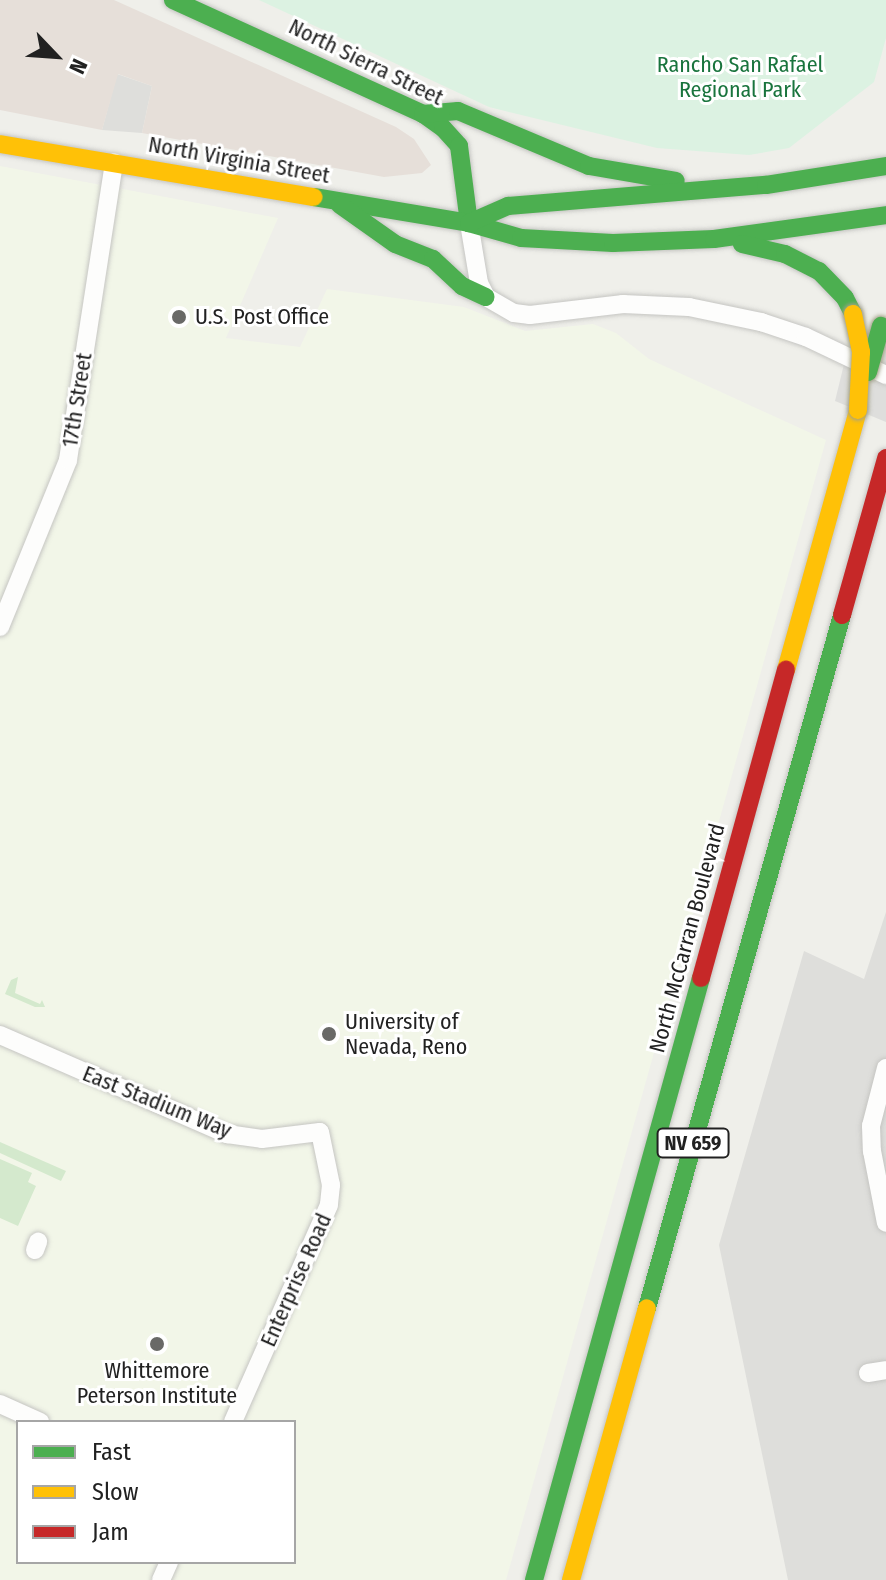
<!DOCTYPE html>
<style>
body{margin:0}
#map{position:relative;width:886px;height:1580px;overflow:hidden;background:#efefea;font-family:"Fira Sans Condensed",sans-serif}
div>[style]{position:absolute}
.residential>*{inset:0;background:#dededb}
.commercial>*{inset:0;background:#e6dfd9}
.education>*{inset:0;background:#f2f6e8}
.grass>*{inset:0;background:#d4e9cd}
.park>*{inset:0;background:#dcf2e2}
.pier>*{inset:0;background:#dededc}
.roads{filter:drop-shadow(0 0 2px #c5c5c2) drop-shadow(0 0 2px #c5c5c2)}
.street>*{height:18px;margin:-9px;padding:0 9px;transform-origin:9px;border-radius:9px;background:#fdfdfc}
.fast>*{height:18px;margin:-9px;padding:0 9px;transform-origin:9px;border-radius:9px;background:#4caf50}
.slow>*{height:18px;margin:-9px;padding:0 9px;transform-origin:9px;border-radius:9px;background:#ffc107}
.jam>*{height:18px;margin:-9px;padding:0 9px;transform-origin:9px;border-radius:9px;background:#c62828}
.bridges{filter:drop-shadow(0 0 2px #a3a289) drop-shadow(0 0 2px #a3a289)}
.fast-bridge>*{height:18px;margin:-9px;padding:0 9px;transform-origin:9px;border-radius:9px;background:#4caf50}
.slow-bridge>*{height:18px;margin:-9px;padding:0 9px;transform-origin:9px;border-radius:9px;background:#ffc107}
.dots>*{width:22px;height:22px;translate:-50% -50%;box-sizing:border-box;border:4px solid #fff;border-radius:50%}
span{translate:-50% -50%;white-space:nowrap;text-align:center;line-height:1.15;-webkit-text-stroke:6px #fff;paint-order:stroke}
.shield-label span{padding:2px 6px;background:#fff;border:2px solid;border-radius:6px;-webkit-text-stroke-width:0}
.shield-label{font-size:20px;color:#212121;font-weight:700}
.street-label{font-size:22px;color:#212121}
.park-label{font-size:22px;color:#19743d}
.poi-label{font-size:22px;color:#212121}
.left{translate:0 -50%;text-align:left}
.legend{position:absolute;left:16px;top:1420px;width:280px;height:144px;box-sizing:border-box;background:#fff;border:2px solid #a6a6a6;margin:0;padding:10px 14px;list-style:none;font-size:24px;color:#212121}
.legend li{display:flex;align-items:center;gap:16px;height:40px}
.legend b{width:40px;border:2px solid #a6a6a6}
.north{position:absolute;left:16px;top:16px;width:80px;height:80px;-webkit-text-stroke:6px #fff;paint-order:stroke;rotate:115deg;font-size:22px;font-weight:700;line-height:32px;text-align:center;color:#212121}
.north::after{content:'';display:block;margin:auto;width:28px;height:36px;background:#212121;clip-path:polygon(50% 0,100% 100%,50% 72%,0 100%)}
</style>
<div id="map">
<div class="residential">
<div style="clip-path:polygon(117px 74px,152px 86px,142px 133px,102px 130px)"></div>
<div style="clip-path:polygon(886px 912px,886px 1580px,788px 1580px,719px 1245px,804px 951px,864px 979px)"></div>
</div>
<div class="commercial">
<div style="clip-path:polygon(0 0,114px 0,396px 127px,414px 139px,431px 165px,422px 173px,384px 177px,142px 133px,152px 86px,118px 74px,102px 130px,0 110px)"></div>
</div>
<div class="education">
<div style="clip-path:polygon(evenodd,0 166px,278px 218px,226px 338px,300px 347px,327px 289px,464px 307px,525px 331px,593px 324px,616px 333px,649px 359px,826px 440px,506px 1580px,0 1580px,0 166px,18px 1422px,294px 1422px,294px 1562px,18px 1562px,18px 1422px)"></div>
</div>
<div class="grass">
<div style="clip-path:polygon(18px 977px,15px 993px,40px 1004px,42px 1000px,45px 1007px,35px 1007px,5px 994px,11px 980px)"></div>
<div style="clip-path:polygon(0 1142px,66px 1171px,61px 1181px,0 1153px)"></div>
<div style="clip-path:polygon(0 1159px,32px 1173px,28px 1182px,36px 1186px,18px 1226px,0 1218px)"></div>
</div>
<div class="park">
<div style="clip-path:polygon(259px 0,886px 0,886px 38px,874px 82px,789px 148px,749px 155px,657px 148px,489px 107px)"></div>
</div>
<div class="pier">
<div style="clip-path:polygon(886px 329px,886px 422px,835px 401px,847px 352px)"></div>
</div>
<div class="roads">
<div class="street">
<div style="left:469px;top:223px;width:61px;rotate:80.5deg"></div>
<div style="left:479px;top:283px;width:16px;rotate:63deg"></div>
<div style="left:486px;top:297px;width:32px;rotate:30deg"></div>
<div style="left:514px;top:313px;width:16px;rotate:7deg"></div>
<div style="left:530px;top:315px;width:94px;rotate:-6.7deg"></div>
<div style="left:623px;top:304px;width:66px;rotate:2.6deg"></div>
<div style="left:689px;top:307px;width:74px;rotate:11.8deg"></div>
<div style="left:761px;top:322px;width:47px;rotate:18.4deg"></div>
<div style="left:806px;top:337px;width:89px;rotate:25.4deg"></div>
<div style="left:0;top:627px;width:180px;rotate:-67.8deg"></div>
<div style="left:68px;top:460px;width:301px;rotate:-81.2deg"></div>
<div style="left:0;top:1035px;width:248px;rotate:23.6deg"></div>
<div style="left:227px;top:1134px;width:35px;rotate:8deg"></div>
<div style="left:262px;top:1139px;width:58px;rotate:-6.9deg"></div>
<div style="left:320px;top:1132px;width:54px;rotate:78.3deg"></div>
<div style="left:331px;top:1185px;width:20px;rotate:96deg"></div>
<div style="left:329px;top:1205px;width:237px;rotate:113.9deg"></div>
<div style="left:886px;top:1068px;width:60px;rotate:104.5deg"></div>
<div style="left:871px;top:1126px;width:25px;rotate:88deg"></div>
<div style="left:872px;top:1151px;width:73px;rotate:79deg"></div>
<div style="left:35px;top:1250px;width:9px;rotate:-69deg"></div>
<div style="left:868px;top:1373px;width:18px;rotate:-9deg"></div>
<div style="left:0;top:1404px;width:44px;rotate:24.2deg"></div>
<div style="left:161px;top:1580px;width:20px;rotate:-66deg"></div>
</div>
<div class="fast">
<div style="left:173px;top:0;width:275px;rotate:24.5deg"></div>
<div style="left:423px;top:114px;width:24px;rotate:35deg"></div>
<div style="left:443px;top:128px;width:24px;rotate:48deg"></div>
<div style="left:459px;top:146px;width:78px;rotate:82.6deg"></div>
<div style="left:423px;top:114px;width:35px;rotate:-5deg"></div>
<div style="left:458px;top:111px;width:142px;rotate:22.8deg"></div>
<div style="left:589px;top:166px;width:88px;rotate:9.8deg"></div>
<div style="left:314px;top:197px;width:157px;rotate:9.5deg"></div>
<div style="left:469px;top:223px;width:54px;rotate:16.1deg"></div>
<div style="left:521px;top:238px;width:92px;rotate:3.1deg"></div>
<div style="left:613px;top:243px;width:101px;rotate:-2.3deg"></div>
<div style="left:714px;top:239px;width:174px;rotate:-7.9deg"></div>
<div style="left:340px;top:205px;width:67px;rotate:35.3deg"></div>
<div style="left:395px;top:244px;width:41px;rotate:21.5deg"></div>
<div style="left:433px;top:259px;width:40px;rotate:43deg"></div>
<div style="left:462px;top:286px;width:26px;rotate:25deg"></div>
<div style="left:469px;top:223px;width:43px;rotate:-23.6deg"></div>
<div style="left:508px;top:206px;width:259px;rotate:-4.7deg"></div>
<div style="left:766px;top:185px;width:121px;rotate:-9deg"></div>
<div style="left:742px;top:244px;width:44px;rotate:13.1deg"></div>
<div style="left:785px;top:254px;width:38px;rotate:27deg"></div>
<div style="left:819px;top:271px;width:37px;rotate:46deg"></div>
<div style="left:845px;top:298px;width:18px;rotate:63deg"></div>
<div style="left:647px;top:1308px;width:720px;rotate:-74.28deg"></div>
<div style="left:534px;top:1580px;width:625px;rotate:-74.5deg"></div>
</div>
<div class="slow">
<div style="left:0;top:144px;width:318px;rotate:9.6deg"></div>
<div style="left:786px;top:670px;width:270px;rotate:-74.5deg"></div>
<div style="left:571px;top:1580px;width:282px;rotate:-74.4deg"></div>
</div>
<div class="jam">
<div style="left:842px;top:615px;width:163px;rotate:-74.3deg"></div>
<div style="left:701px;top:978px;width:320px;rotate:-74.6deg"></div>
</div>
</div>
<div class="bridges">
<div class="fast-bridge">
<div style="left:868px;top:372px;width:48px;rotate:-74.2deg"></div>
</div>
<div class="slow-bridge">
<div style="left:853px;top:314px;width:39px;rotate:78deg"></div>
<div style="left:861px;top:352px;width:58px;rotate:93deg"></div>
</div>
</div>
<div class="dots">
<div style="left:179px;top:317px;background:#696967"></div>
<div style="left:329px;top:1034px;background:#696967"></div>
<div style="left:157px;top:1344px;background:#696967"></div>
</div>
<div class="shield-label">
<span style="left:693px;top:1143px">NV 659</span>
</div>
<div class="street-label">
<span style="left:366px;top:62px;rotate:26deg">North Sierra Street</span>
<span style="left:239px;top:160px;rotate:10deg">North Virginia Street</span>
<span style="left:77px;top:400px;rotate:-81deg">17th Street</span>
<span style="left:687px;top:938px;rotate:-75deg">North McCarran Boulevard</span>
<span style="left:157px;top:1102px;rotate:22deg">East Stadium Way</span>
<span style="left:296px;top:1280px;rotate:-66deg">Enterprise Road</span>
</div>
<div class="park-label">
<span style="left:740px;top:77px">Rancho San Rafael<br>Regional Park</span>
</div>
<div class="poi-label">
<span class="left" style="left:195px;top:317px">U.S. Post Office</span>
<span class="left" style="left:345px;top:1034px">University of<br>Nevada, Reno</span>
<span style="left:157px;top:1383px">Whittemore<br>Peterson Institute</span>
</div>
<ul class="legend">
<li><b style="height:10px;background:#4caf50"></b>Fast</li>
<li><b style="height:10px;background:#ffc107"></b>Slow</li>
<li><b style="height:10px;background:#c62828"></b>Jam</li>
</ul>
<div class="north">N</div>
</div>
